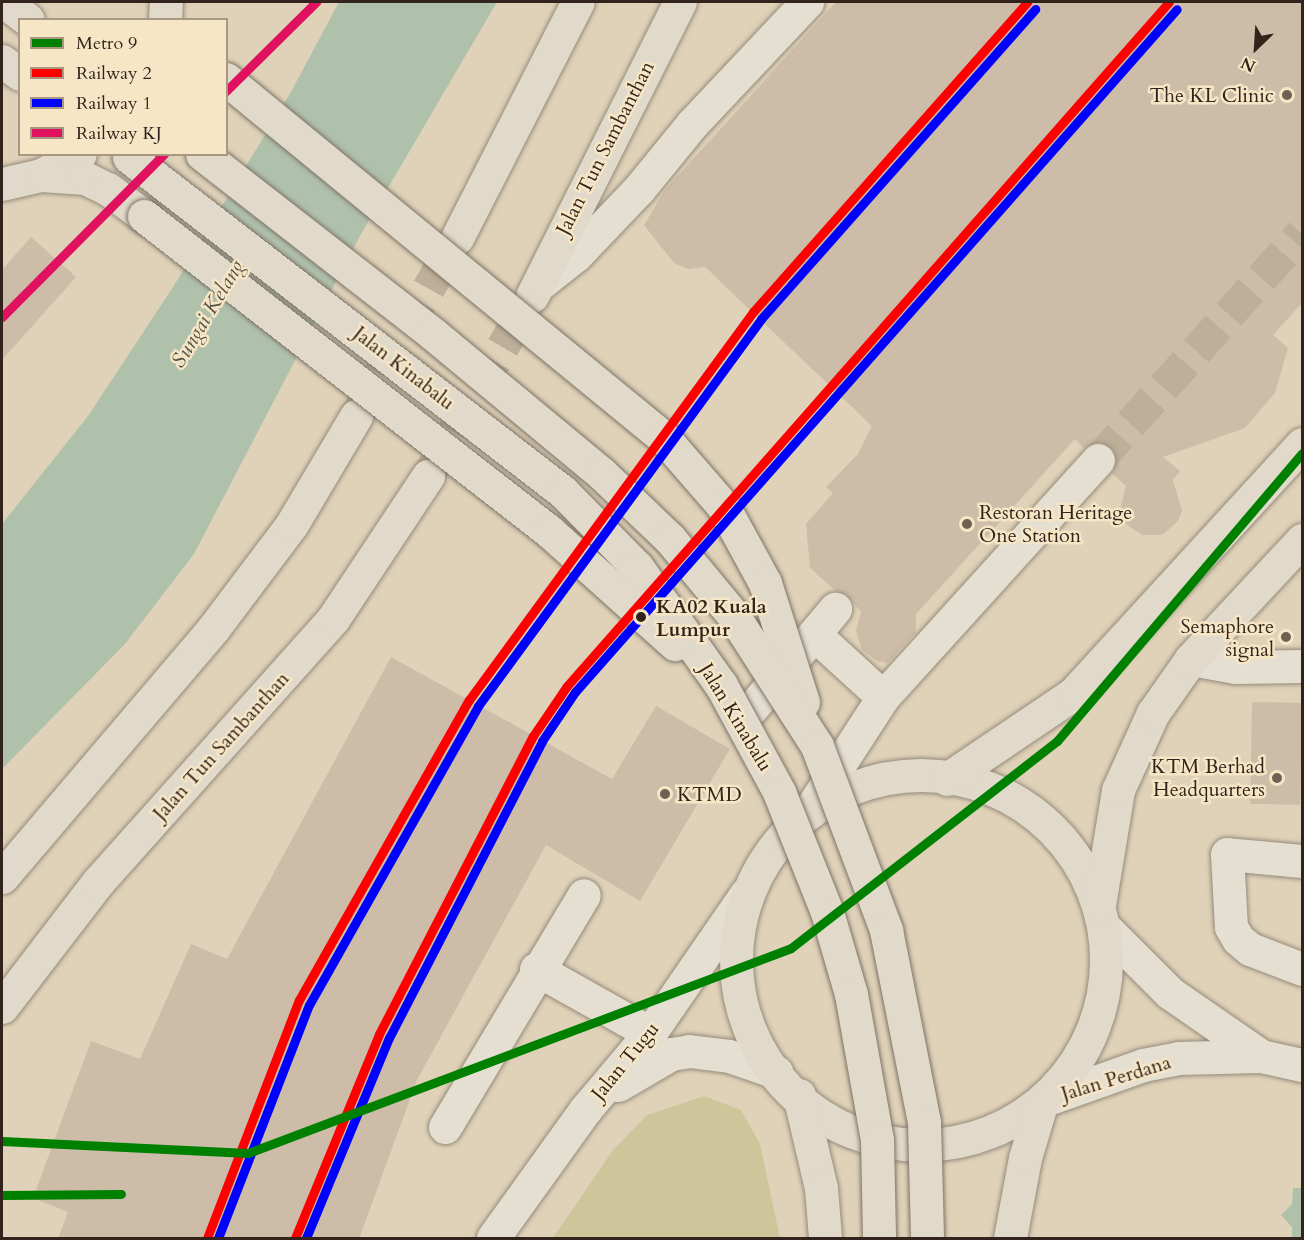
<!DOCTYPE html>
<style>
body{margin:0}
#map{position:relative;width:1304px;height:1240px;overflow:hidden;background:#e0d2b8;font-family:Cardo,serif}
div>[style]{position:absolute}
.green>*{inset:0;background:#cec69b}
.water>*{inset:0;background:#b0c1ab}
.building>*{inset:0;background:#cdbca8;transform-origin:0 0}
.minor-tunnel>*{height:33px;margin-top:-16.5px;transform-origin:0;background:repeating-linear-gradient(90deg,#bdaf99 0 33px,transparent 0 49px)}
.major-tunnel>*{height:33px;margin-top:-16.5px;transform-origin:0;background:repeating-linear-gradient(90deg,#bdaf99 0 33px,transparent 0 49px)}
.roads{filter:drop-shadow(0 0 2px #958b7c) drop-shadow(0 0 2px #958b7c)}
.minor>*{height:33px;margin:-16.5px;padding:0 16.5px;transform-origin:16.5px;border-radius:16.5px;background:#e5dfd2}
.major>*{height:33px;margin:-16.5px;padding:0 16.5px;transform-origin:16.5px;border-radius:16.5px;background:#e1d9ca}
.major>.ring{margin:-16.5px;padding:0;box-sizing:content-box;background:none;border:33px solid #e1d9ca;border-radius:50%}
.highway>*{height:33px;margin:-16.5px;padding:0 16.5px;transform-origin:16.5px;border-radius:16.5px;background:#e1d9ca}
.bridges{filter:drop-shadow(0 0 2px #7d7367) drop-shadow(0 0 2px #7d7367)}
.highway-bridge>*{height:33px;margin:-16.5px;padding:0 16.5px;transform-origin:16.5px;border-radius:16.5px;background:#e1d9ca}
.rail-1>*{height:9px;margin:-4.5px;padding:0 4.5px;transform-origin:4.5px;border-radius:4.5px;background:#f00}
.rail-2>*{height:9px;margin:-4.5px;padding:0 4.5px;transform-origin:4.5px;border-radius:4.5px;background:#00f}
.rail-3>*{height:9px;margin:-4.5px;padding:0 4.5px;transform-origin:4.5px;border-radius:4.5px;background:#e0115f}
.metro-1>*{height:9px;margin:-4.5px;padding:0 4.5px;transform-origin:4.5px;border-radius:4.5px;background:#008000}
.dots>*{width:16px;height:16px;translate:-50% -50%;box-sizing:border-box;border:3px solid #f6e6c6;border-radius:50%}
span{translate:-50% -50%;white-space:nowrap;text-align:center;line-height:1.15;-webkit-text-stroke:5px #f6e6c6;paint-order:stroke}
.poi-label{font-size:20px;color:#33231d}
.right{translate:-100% -50%;text-align:right}
.left{translate:0 -50%;text-align:left}
.street-label{font-size:20px;color:#33231d}
.stop-label{font-size:20px;color:#33231d;font-weight:700}
.water-label{font-size:21px;color:#525046;font-style:italic}
.frame{position:absolute;inset:0;border:3px solid #33231d;pointer-events:none}
.legend{position:absolute;left:18px;top:18px;width:210px;height:138px;box-sizing:border-box;background:#f6e6c6;border:2px solid #a89882;margin:0;padding:8px 10px;list-style:none;font-size:18px;color:#33231d}
.legend li{display:flex;align-items:center;gap:12px;height:30px}
.legend b{width:30px;border:2px solid #a89882}
.north{position:absolute;left:1226px;top:18px;width:60px;height:60px;-webkit-text-stroke:4px #f6e6c6;paint-order:stroke;rotate:205deg;font-size:16px;font-weight:700;line-height:24px;text-align:center;color:#33231d}
.north::after{content:'';display:block;margin:auto;width:21px;height:27px;background:#33231d;clip-path:polygon(50% 0,100% 100%,50% 72%,0 100%)}
</style>
<div id="map">
<div class="green">
<div style="clip-path:polygon(704px 1096px,741px 1110px,760px 1144px,780px 1238px,553px 1238px,613px 1150px,647px 1115px)"></div>
</div>
<div class="water">
<div style="clip-path:polygon(339px 2px,497px 2px,361px 234px,194px 554px,125px 644px,2px 769px,2px 524px,88px 416px,173px 287px,292px 90px)"></div>
<div style="clip-path:polygon(1293px 1188px,1302px 1188px,1302px 1238px,1292px 1238px,1292px 1227px,1281px 1215px,1292px 1204px)"></div>
</div>
<div class="building">
<div style="clip-path:polygon(836px 2px,1302px 2px,1302px 303px,1273px 335px,1288px 348px,1275px 393px,1245px 428px,1163px 457px,1180px 471px,1173px 480px,1182px 511px,1178px 521px,1162px 535px,1142px 535px,1126px 524px,1121px 505px,1126px 486px,1112px 473px,1116px 463px,1111px 447px,1101px 442px,1084px 448px,1075px 439px,916px 614px,916px 632px,888px 663px,877px 661px,862px 650px,856px 631px,861px 612px,847px 595px,836px 591px,810px 568px,806px 524px,833px 493px,826px 487px,858px 454px,872px 426px,705px 267px,688px 269px,674px 263px,644px 225px,665px 190px)"></div>
<div style="clip-path:polygon(31px 237px,76px 277px,2px 360px,2px 270px)"></div>
<div style="clip-path:polygon(391px 657px,612px 779px,656px 706px,730px 749px,640px 901px,546px 845px,417px 1080px,359px 1239px,58px 1239px,68px 1212px,33px 1198px,91px 1041px,140px 1059px,191px 944px,227px 959px)"></div>
<div style="left:1252px;top:702px;width:50px;height:102px;rotate:1deg"></div>
</div>
<div class="minor-tunnel">
<div style="left:1098px;top:460px;width:305px;rotate:-48.1deg"></div>
</div>
<div class="major-tunnel">
<div style="left:356px;top:416px;width:205px;rotate:-60.4deg"></div>
<div style="left:429px;top:474px;width:206px;rotate:-59.9deg"></div>
</div>
<div class="roads">
<div class="minor">
<div style="left:538px;top:285px;width:48px;rotate:-38.3deg"></div>
<div style="left:576px;top:255px;width:91px;rotate:-46.3deg"></div>
<div style="left:639px;top:189px;width:84px;rotate:-50.8deg"></div>
<div style="left:692px;top:124px;width:168px;rotate:-46.7deg"></div>
<div style="left:814px;top:634px;width:93px;rotate:42.4deg"></div>
<div style="left:1191px;top:659px;width:45px;rotate:10.3deg"></div>
<div style="left:1235px;top:667px;width:67px;rotate:-0.9deg"></div>
<div style="left:751px;top:709px;width:131px;rotate:-50deg"></div>
<div style="left:809px;top:811px;width:136px;rotate:-57deg"></div>
<div style="left:883px;top:697px;width:320px;rotate:-47.8deg"></div>
<div style="left:1302px;top:861px;width:75px;rotate:-174.7deg"></div>
<div style="left:1227px;top:854px;width:73px;rotate:86.9deg"></div>
<div style="left:1231px;top:927px;width:14px;rotate:60deg"></div>
<div style="left:1238px;top:939px;width:16px;rotate:40deg"></div>
<div style="left:1250px;top:949px;width:56px;rotate:21deg"></div>
<div style="left:1104px;top:927px;width:93px;rotate:45deg"></div>
<div style="left:1170px;top:993px;width:111px;rotate:34.7deg"></div>
<div style="left:536px;top:969px;width:131px;rotate:29.3deg"></div>
<div style="left:618px;top:1085px;width:61px;rotate:-30.3deg"></div>
<div style="left:671px;top:1054px;width:18px;rotate:-9deg"></div>
<div style="left:689px;top:1051px;width:40px;rotate:7.1deg"></div>
<div style="left:729px;top:1056px;width:50px;rotate:18.8deg"></div>
<div style="left:1042px;top:1101px;width:107px;rotate:-19.6deg"></div>
<div style="left:1143px;top:1065px;width:36px;rotate:-11deg"></div>
<div style="left:1178px;top:1058px;width:83px;rotate:-1.4deg"></div>
<div style="left:1261px;top:1056px;width:42px;rotate:12.4deg"></div>
<div style="left:445px;top:1127px;width:270px;rotate:-59.1deg"></div>
<div style="left:493px;top:1238px;width:158px;rotate:-54.3deg"></div>
<div style="left:585px;top:1110px;width:101px;rotate:-49.8deg"></div>
<div style="left:650px;top:1033px;width:169px;rotate:-55.4deg"></div>
</div>
<div class="major">
<div style="left:165px;top:20px;width:18px;rotate:-87deg"></div>
<div style="left:2px;top:184px;width:40px;rotate:-13deg"></div>
<div style="left:41px;top:175px;width:44px;rotate:-28.3deg"></div>
<div style="left:457px;top:238px;width:265px;rotate:-62.9deg"></div>
<div style="left:532px;top:296px;width:329px;rotate:-63.3deg"></div>
<div class="ring" style="left:736px;top:775px;width:337px;height:337px"></div>
<div style="left:947px;top:779px;width:152px;rotate:-34deg"></div>
<div style="left:1073px;top:694px;width:339px;rotate:-47.5deg"></div>
<div style="left:2px;top:877px;width:326px;rotate:-49.6deg"></div>
<div style="left:213px;top:629px;width:131px;rotate:-53deg"></div>
<div style="left:292px;top:524px;width:126px;rotate:-59.3deg"></div>
<div style="left:1099px;top:905px;width:117px;rotate:-80.6deg"></div>
<div style="left:1118px;top:790px;width:85px;rotate:-65.6deg"></div>
<div style="left:1153px;top:713px;width:66px;rotate:-54.9deg"></div>
<div style="left:1191px;top:659px;width:163px;rotate:-47deg"></div>
<div style="left:2px;top:1007px;width:158px;rotate:-52.5deg"></div>
<div style="left:98px;top:882px;width:353px;rotate:-48.2deg"></div>
<div style="left:333px;top:619px;width:172px;rotate:-56.4deg"></div>
</div>
<div class="highway">
<div style="left:5px;top:2px;width:29px;rotate:38deg"></div>
<div style="left:2px;top:61px;width:22px;rotate:36deg"></div>
<div style="left:41px;top:175px;width:44px;rotate:3.9deg"></div>
<div style="left:85px;top:178px;width:25px;rotate:26deg"></div>
<div style="left:108px;top:189px;width:45px;rotate:36.9deg"></div>
<div style="left:799px;top:1095px;width:96px;rotate:76.7deg"></div>
<div style="left:821px;top:1188px;width:50px;rotate:85.4deg"></div>
<div style="left:1010px;top:1238px;width:81px;rotate:-79.4deg"></div>
<div style="left:1025px;top:1158px;width:59px;rotate:-73.4deg"></div>
</div>
</div>
<div class="bridges">
<div class="highway-bridge">
<div style="left:226px;top:79px;width:566px;rotate:39.34deg"></div>
<div style="left:664px;top:438px;width:90px;rotate:49.1deg"></div>
<div style="left:723px;top:506px;width:88px;rotate:61.4deg"></div>
<div style="left:765px;top:583px;width:125px;rotate:72.3deg"></div>
<div style="left:202px;top:154px;width:293px;rotate:37.9deg"></div>
<div style="left:433px;top:334px;width:218px;rotate:39.6deg"></div>
<div style="left:601px;top:473px;width:95px;rotate:43.7deg"></div>
<div style="left:670px;top:539px;width:99px;rotate:50.3deg"></div>
<div style="left:733px;top:615px;width:156px;rotate:57.3deg"></div>
<div style="left:817px;top:746px;width:197px;rotate:69.4deg"></div>
<div style="left:886px;top:930px;width:196px;rotate:78.8deg"></div>
<div style="left:924px;top:1122px;width:116px;rotate:88.5deg"></div>
<div style="left:129px;top:157px;width:548px;rotate:37.66deg"></div>
<div style="left:563px;top:492px;width:105px;rotate:45.4deg"></div>
<div style="left:637px;top:567px;width:145px;rotate:54.6deg"></div>
<div style="left:721px;top:685px;width:122px;rotate:61.5deg"></div>
<div style="left:779px;top:792px;width:129px;rotate:68.2deg"></div>
<div style="left:827px;top:912px;width:85px;rotate:73.7deg"></div>
<div style="left:851px;top:994px;width:148px;rotate:79.9deg"></div>
<div style="left:877px;top:1140px;width:98px;rotate:88.8deg"></div>
<div style="left:144px;top:216px;width:514px;rotate:37.89deg"></div>
<div style="left:550px;top:532px;width:168px;rotate:41.9deg"></div>
</div>
</div>
<div class="rail-1">
<div style="left:207px;top:1238px;width:255px;rotate:-68.9deg"></div>
<div style="left:299px;top:1000px;width:345px;rotate:-60.5deg"></div>
<div style="left:469px;top:700px;width:481px;rotate:-53.8deg"></div>
<div style="left:753px;top:312px;width:414px;rotate:-48.5deg"></div>
<div style="left:295px;top:1238px;width:221px;rotate:-67.6deg"></div>
<div style="left:379px;top:1034px;width:335px;rotate:-62.7deg"></div>
<div style="left:533px;top:736px;width:60px;rotate:-55.8deg"></div>
<div style="left:567px;top:686px;width:911px;rotate:-48.65deg"></div>
</div>
<div class="rail-2">
<div style="left:218px;top:1238px;width:250px;rotate:-68.7deg"></div>
<div style="left:309px;top:1005px;width:343px;rotate:-60.5deg"></div>
<div style="left:478px;top:706px;width:479px;rotate:-53.8deg"></div>
<div style="left:761px;top:319px;width:414px;rotate:-48.5deg"></div>
<div style="left:306px;top:1238px;width:217px;rotate:-67.5deg"></div>
<div style="left:389px;top:1038px;width:334px;rotate:-62.7deg"></div>
<div style="left:542px;top:741px;width:59px;rotate:-56deg"></div>
<div style="left:575px;top:692px;width:910px;rotate:-48.61deg"></div>
</div>
<div class="rail-3">
<div style="left:226px;top:91px;width:127px;rotate:-44.7deg"></div>
<div style="left:2px;top:317px;width:230px;rotate:-45.2deg"></div>
</div>
<div class="metro-1">
<div style="left:2px;top:1141px;width:246px;rotate:2.8deg"></div>
<div style="left:248px;top:1153px;width:580px;rotate:-20.68deg"></div>
<div style="left:791px;top:948px;width:337px;rotate:-37.9deg"></div>
<div style="left:1057px;top:741px;width:378px;rotate:-49.6deg"></div>
<div style="left:2px;top:1195px;width:119px;rotate:-0.5deg"></div>
</div>
<div class="dots">
<div style="left:1287px;top:95px;background:#706053"></div>
<div style="left:967px;top:524px;background:#706053"></div>
<div style="left:641px;top:617px;background:#33231d"></div>
<div style="left:1286px;top:637px;background:#706053"></div>
<div style="left:1277px;top:778px;background:#706053"></div>
<div style="left:665px;top:794px;background:#706053"></div>
</div>
<div class="poi-label">
<span class="right" style="left:1274px;top:95px">The KL Clinic</span>
<span class="left" style="left:979px;top:524px">Restoran Heritage<br>One Station</span>
<span class="right" style="left:1274px;top:638px">Semaphore<br>signal</span>
<span class="right" style="left:1265px;top:778px">KTM Berhad<br>Headquarters</span>
<span class="left" style="left:677px;top:794px">KTMD</span>
</div>
<div class="street-label">
<span style="left:605px;top:148px;rotate:-63deg">Jalan Tun Sambanthan</span>
<span style="left:404px;top:368px;rotate:38deg">Jalan Kinabalu</span>
<span style="left:736px;top:717px;rotate:59deg">Jalan Kinabalu</span>
<span style="left:221px;top:746px;rotate:-48deg">Jalan Tun Sambanthan</span>
<span style="left:625px;top:1061px;rotate:-51deg">Jalan Tugu</span>
<span style="left:1116px;top:1078px;rotate:-17deg">Jalan Perdana</span>
</div>
<div class="stop-label">
<span class="left" style="left:656px;top:618px">KA02 Kuala<br>Lumpur</span>
</div>
<div class="water-label">
<span style="left:208px;top:314px;rotate:-59deg">Sungai Kelang</span>
</div>
<div class="frame"></div>
<ul class="legend">
<li><b style="height:8px;background:#008000"></b>Metro 9</li>
<li><b style="height:8px;background:#f00"></b>Railway 2</li>
<li><b style="height:8px;background:#00f"></b>Railway 1</li>
<li><b style="height:8px;background:#e0115f"></b>Railway KJ</li>
</ul>
<div class="north">N</div>
</div>
